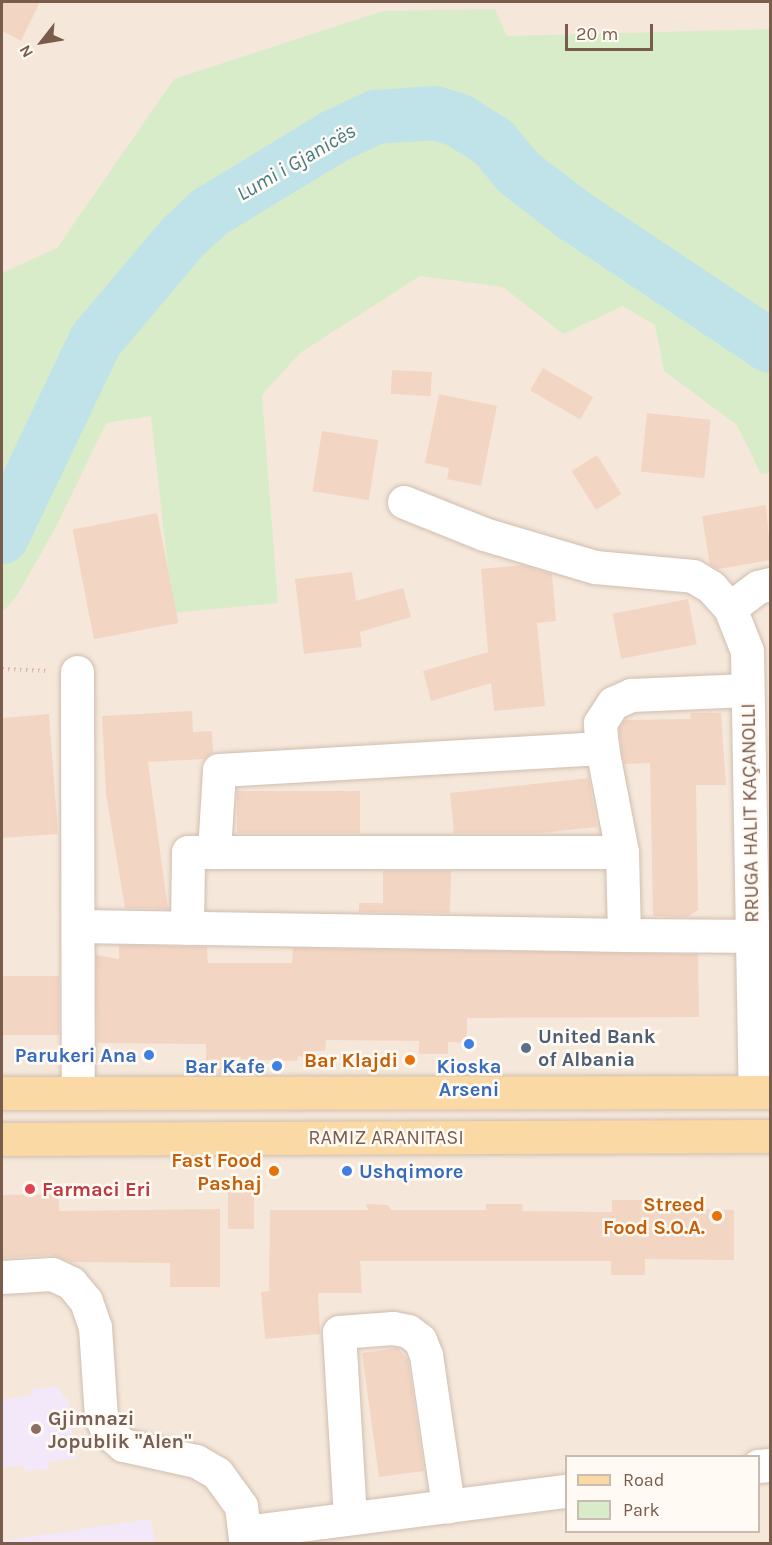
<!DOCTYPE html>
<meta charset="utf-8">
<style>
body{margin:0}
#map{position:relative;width:772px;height:1545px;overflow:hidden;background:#fdf6ec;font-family:Karla,sans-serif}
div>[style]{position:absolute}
.residential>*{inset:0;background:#f5e8da}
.education>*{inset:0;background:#f3e8fa}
.green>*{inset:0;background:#d8ecc9}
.river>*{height:54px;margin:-27px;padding:0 27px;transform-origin:27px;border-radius:27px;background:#bfe3e8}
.building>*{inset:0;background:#f3d5c3;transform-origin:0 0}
.path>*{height:4px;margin-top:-2px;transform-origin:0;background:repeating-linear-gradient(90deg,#d9b8a5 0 1.5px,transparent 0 6px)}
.roads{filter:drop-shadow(0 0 2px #d1beb0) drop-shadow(0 0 2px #d1beb0)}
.minor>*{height:33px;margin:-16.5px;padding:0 16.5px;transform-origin:16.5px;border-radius:16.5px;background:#fff}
.major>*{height:33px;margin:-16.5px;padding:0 16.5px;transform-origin:16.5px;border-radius:16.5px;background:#fbd9a5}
.dots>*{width:16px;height:16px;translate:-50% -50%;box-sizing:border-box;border:3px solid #fffaf3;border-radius:50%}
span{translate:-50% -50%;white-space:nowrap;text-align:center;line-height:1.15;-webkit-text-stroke:5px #fffaf3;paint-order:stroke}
.street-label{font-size:20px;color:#7a5c4d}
.service-label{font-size:20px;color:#4e5e75;font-weight:700}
.left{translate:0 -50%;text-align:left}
.shop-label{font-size:20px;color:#366cbe;font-weight:700}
.right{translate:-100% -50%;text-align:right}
.food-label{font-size:20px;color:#c56008;font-weight:700}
.health-label{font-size:20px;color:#be3a42;font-weight:700}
.education-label{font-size:20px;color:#785e54;font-weight:700}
.water-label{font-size:21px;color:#437c86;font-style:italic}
.frame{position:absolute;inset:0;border:3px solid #7a5c4d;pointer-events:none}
.legend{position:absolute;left:565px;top:1455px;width:195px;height:78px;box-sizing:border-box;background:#fffaf3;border:2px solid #cabbb1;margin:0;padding:8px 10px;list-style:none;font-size:18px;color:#7a5c4d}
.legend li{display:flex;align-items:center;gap:12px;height:30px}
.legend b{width:30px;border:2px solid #cabbb1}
.north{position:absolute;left:12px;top:12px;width:60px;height:60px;-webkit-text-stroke:4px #fffaf3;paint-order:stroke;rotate:239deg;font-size:16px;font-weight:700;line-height:24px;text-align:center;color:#7a5c4d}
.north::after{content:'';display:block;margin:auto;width:21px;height:27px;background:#7a5c4d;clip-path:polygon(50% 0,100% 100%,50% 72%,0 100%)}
.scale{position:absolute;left:565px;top:24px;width:88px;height:27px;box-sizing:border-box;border:3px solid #7a5c4d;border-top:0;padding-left:8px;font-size:18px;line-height:21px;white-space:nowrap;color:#7a5c4d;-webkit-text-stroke:4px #fffaf3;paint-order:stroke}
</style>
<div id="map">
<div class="residential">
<div style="clip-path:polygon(evenodd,2px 2px,770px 2px,770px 1543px,2px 1544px,2px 2px,566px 1456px,758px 1456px,758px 1532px,566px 1532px,566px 1456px)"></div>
</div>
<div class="education">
<div style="clip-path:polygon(58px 1386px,64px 1398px,68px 1398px,76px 1458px,49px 1462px,48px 1469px,25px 1471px,23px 1465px,2px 1468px,2px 1400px,32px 1395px,31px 1389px)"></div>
<div style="clip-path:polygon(151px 1519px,155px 1543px,2px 1543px,2px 1541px)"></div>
</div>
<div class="green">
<div style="clip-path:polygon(495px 9px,507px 36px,770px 29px,770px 473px,761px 474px,737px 425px,664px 371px,655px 325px,623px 306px,563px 334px,503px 287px,420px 276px,300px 353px,262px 395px,278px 603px,173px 613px,151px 416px,106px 423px,57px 525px,18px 594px,2px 613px,2px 273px,57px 248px,174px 79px,383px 11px)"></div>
</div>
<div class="river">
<div style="left:2px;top:537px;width:218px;rotate:-64.5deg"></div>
<div style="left:96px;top:340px;width:135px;rotate:-49.8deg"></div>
<div style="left:183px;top:237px;width:37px;rotate:-43deg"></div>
<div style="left:210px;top:212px;width:146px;rotate:-31.3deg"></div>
<div style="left:335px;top:136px;width:45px;rotate:-24.9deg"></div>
<div style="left:376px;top:117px;width:58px;rotate:-3.9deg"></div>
<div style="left:434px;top:113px;width:25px;rotate:16deg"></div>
<div style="left:458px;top:120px;width:41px;rotate:32.2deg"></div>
<div style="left:493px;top:142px;width:40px;rotate:50deg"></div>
<div style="left:519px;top:173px;width:67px;rotate:37.7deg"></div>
<div style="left:572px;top:214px;width:238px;rotate:33.7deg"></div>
</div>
<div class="building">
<div style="clip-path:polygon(2px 2px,40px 2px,21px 41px,2px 31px)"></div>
<div style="left:543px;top:368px;width:58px;height:26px;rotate:30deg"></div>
<div style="left:392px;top:370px;width:40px;height:24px;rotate:3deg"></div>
<div style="clip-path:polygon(439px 394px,497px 406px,481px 486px,447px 479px,449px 468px,425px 463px)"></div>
<div style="left:647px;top:413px;width:64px;height:59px;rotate:6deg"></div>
<div style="left:322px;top:431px;width:57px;height:61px;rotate:9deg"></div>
<div style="left:597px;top:455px;width:46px;height:30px;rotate:58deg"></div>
<div style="clip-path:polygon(766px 505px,771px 560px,718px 569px,710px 565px,702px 516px)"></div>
<div style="left:157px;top:513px;width:112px;height:86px;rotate:79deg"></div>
<div style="clip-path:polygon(523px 565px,552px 574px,556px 621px,537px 623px,545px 706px,494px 711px,491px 683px,431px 701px,423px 671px,488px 652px,481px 569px)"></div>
<div style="clip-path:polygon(352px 572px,356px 601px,403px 588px,411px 617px,360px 632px,362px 647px,304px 654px,295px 579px)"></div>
<div style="left:688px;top:599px;width:46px;height:77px;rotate:79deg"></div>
<div style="clip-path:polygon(192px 711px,193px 732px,212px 731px,213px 753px,204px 759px,148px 762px,168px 909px,125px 908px,106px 794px,102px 716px)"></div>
<div style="clip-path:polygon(691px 713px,721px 713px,726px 785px,696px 785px,698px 910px,687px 917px,653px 916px,650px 763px,624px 764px,619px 728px,625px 720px,690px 719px)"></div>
<div style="clip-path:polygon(49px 714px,58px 834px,2px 838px,2px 718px)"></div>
<div style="clip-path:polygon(589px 778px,597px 827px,539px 833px,454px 833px,450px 793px)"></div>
<div style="left:237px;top:791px;width:123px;height:42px"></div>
<div style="clip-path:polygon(383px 871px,451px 871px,450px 913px,359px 912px,359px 903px,383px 903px)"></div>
<div style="clip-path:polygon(119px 945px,207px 947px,208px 963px,292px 963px,293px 948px,698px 954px,699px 1017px,467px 1018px,467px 1043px,448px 1042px,448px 1054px,419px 1054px,419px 1041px,326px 1040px,325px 1051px,314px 1051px,312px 1058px,298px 1056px,297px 1061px,235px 1059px,228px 1074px,218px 1074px,217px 1059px,206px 1060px,206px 1044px,97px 1043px,96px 955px,119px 959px)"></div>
<div style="left:2px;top:976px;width:57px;height:59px"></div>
<div style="left:228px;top:1180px;width:26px;height:49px"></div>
<div style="clip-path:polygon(59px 1194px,59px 1211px,220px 1209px,220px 1287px,170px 1287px,170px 1263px,71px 1262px,51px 1255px,2px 1258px,2px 1195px)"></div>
<div style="clip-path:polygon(612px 1200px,645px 1200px,645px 1208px,734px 1210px,734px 1260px,645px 1259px,645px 1275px,611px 1275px,611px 1261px,360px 1261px,362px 1293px,318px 1293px,320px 1334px,265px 1339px,261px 1292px,269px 1291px,270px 1210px,368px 1210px,366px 1204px,388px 1205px,391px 1210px,486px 1210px,486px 1204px,523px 1204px,522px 1211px,612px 1212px)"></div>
<div style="clip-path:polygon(398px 1348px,408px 1360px,424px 1471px,379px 1477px,362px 1353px)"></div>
</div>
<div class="path">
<div style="left:2px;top:669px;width:44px;rotate:2.6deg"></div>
</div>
<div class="roads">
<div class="minor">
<div style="left:404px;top:502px;width:86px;rotate:21.8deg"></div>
<div style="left:484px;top:534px;width:116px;rotate:16.6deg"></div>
<div style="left:595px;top:567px;width:98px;rotate:5.2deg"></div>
<div style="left:693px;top:576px;width:21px;rotate:31deg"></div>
<div style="left:711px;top:587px;width:28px;rotate:48deg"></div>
<div style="left:730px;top:608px;width:35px;rotate:-37deg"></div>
<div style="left:758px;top:587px;width:12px;rotate:-14deg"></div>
<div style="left:730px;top:608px;width:46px;rotate:68.4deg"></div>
<div style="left:747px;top:651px;width:441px;rotate:89deg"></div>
<div style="left:77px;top:672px;width:421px;rotate:89.9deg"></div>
<div style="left:602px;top:748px;width:25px;rotate:-95deg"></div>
<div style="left:600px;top:723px;width:24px;rotate:-57deg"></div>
<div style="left:613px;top:703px;width:20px;rotate:-24deg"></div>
<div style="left:631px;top:695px;width:116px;rotate:-2.5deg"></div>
<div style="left:214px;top:852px;width:82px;rotate:-86.5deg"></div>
<div style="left:219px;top:770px;width:384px;rotate:-3.3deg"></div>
<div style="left:602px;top:748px;width:106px;rotate:79.1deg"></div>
<div style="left:622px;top:852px;width:83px;rotate:88.6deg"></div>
<div style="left:624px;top:935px;width:146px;rotate:0.4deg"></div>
<div style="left:78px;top:926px;width:546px;rotate:0.94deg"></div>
<div style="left:187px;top:928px;width:76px;rotate:-89.2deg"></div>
<div style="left:188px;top:852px;width:434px"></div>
<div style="left:2px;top:1277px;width:50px;rotate:-3.4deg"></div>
<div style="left:52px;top:1274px;width:21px;rotate:25deg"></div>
<div style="left:71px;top:1283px;width:23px;rotate:50deg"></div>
<div style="left:86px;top:1301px;width:28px;rotate:71deg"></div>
<div style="left:95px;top:1327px;width:90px;rotate:86.2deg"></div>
<div style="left:101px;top:1417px;width:17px;rotate:65deg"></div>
<div style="left:108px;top:1432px;width:20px;rotate:41deg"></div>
<div style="left:123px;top:1445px;width:75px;rotate:12.4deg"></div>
<div style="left:196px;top:1461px;width:24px;rotate:30deg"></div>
<div style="left:217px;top:1473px;width:41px;rotate:54deg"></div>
<div style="left:241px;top:1506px;width:38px;rotate:83deg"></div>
<div style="left:758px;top:1466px;width:12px;rotate:-5deg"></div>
<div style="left:350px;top:1518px;width:186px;rotate:-93.4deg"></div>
<div style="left:339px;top:1332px;width:54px;rotate:-4.2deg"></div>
<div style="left:393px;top:1328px;width:15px;rotate:11deg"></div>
<div style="left:408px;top:1331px;width:15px;rotate:37deg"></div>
<div style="left:420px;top:1340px;width:16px;rotate:68deg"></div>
<div style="left:426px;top:1355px;width:153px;rotate:81.7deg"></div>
<div style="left:245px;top:1532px;width:324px;rotate:-7.3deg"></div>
</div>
<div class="major">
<div style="left:2px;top:1093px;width:768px;rotate:-0.07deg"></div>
<div style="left:2px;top:1139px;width:768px;rotate:-0.22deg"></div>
</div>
</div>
<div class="dots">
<div style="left:469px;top:1044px;background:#3f7fe0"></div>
<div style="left:526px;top:1048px;background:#5c6f8a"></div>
<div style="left:149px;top:1055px;background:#3f7fe0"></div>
<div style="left:410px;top:1060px;background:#e8710a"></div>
<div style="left:277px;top:1066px;background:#3f7fe0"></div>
<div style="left:274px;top:1171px;background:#e8710a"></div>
<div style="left:347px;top:1171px;background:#3f7fe0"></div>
<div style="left:30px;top:1189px;background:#e0444e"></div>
<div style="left:717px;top:1216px;background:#e8710a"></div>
<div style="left:36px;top:1429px;background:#8d6e63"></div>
</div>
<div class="street-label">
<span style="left:750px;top:813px;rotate:-91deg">RRUGA HALIT KAÇANOLLI</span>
<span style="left:386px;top:1137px">RAMIZ ARANITASI</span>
</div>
<div class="service-label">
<span class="left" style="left:538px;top:1048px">United Bank<br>of Albania</span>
</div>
<div class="shop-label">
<span class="right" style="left:137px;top:1055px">Parukeri Ana</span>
<span class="right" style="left:265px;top:1066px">Bar Kafe</span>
<span style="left:469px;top:1078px">Kioska<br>Arseni</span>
<span class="left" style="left:359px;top:1171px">Ushqimore</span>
</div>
<div class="food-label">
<span class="right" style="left:398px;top:1060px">Bar Klajdi</span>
<span class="right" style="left:262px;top:1172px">Fast Food<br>Pashaj</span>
<span class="right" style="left:705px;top:1216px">Streed<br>Food S.O.A.</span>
</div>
<div class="health-label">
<span class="left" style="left:42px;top:1189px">Farmaci Eri</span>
</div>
<div class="education-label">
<span class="left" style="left:48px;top:1430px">Gjimnazi<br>Jopublik "Alen"</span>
</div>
<div class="water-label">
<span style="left:296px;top:162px;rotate:-30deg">Lumi i Gjanicës</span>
</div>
<div class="frame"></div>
<ul class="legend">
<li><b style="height:8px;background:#fbd9a5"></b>Road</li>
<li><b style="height:16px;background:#d8ecc9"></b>Park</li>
</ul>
<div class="north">N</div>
<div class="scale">20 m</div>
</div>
